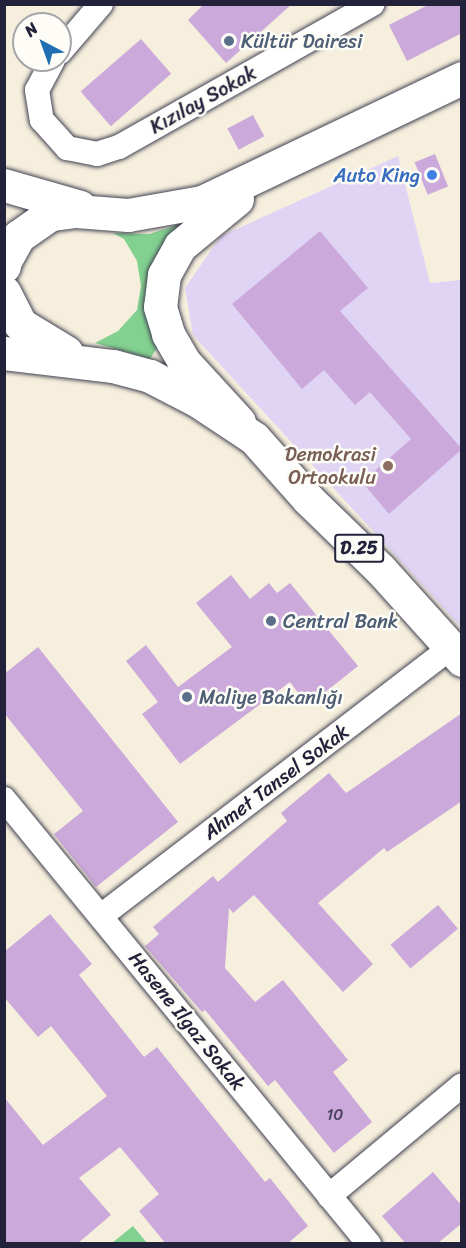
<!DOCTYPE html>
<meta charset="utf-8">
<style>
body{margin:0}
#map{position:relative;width:466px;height:1248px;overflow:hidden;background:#f6efdd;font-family:Sriracha,sans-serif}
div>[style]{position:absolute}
.built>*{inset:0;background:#e0d4f4}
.green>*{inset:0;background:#83d190}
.building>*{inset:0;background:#cba9da;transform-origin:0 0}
.roads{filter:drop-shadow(0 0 2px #424153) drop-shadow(0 0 2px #424153)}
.minor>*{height:24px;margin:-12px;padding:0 12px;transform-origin:12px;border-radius:12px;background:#fff}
.secondary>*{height:33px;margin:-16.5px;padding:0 16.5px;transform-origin:16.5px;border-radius:16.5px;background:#fff}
.primary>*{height:33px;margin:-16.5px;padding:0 16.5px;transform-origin:16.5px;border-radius:16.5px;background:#fff}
.dots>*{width:16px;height:16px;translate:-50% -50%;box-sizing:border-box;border:3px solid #fdfcf7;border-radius:50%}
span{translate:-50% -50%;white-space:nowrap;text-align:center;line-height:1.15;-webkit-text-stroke:5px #fdfcf7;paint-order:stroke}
.number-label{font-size:16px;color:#4c4463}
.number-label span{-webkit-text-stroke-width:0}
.shield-label span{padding:2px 4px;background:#fdfcf7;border:2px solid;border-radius:4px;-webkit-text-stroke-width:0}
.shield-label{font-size:18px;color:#22223b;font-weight:700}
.service-label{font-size:20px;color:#4e5e75}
.left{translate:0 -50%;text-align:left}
.street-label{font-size:20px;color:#22223b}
.shop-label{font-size:20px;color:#366cbe}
.right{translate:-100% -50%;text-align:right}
.education-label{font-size:20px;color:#785e54}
.frame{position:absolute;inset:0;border:6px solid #22223b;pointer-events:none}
.north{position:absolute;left:12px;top:12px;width:60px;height:60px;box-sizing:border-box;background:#fdfcf7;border:2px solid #a5a5ac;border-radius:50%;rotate:319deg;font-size:16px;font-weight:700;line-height:24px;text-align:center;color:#22223b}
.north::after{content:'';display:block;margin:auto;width:21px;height:27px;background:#1f6fb2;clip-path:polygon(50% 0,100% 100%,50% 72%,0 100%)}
</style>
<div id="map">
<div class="built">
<div style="clip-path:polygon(398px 156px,430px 283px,461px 280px,461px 627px,193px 335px,185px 288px,221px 236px)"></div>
</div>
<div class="green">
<div style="clip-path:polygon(207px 208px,178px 234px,160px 343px,150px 359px,95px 343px,118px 331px,137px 310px,141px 286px,137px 261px,124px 239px,113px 233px,149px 234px,181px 224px)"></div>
<div style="clip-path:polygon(133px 1226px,147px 1243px,112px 1243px)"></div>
</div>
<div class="building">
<div style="clip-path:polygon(204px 4px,292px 4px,226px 63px,188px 20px)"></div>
<div style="clip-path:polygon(430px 4px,462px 4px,462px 33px,407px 61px,389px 25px)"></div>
<div style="left:141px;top:39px;width:46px;height:80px;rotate:49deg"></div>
<div style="left:253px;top:115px;width:24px;height:29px;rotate:62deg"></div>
<div style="left:435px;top:154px;width:35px;height:22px;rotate:68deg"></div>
<div style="clip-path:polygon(320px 231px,368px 288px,340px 311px,462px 449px,389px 514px,362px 482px,411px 439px,370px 392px,355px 405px,324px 370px,302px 389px,232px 304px)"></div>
<div style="clip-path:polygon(231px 575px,250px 599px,269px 583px,277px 593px,290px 583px,358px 666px,308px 706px,290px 682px,180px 764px,142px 714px,158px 702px,126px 661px,146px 645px,178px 687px,232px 647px,196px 603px)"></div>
<div style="clip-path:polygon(38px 647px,178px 822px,96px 887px,54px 834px,83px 811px,4px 713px,4px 674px)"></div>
<div style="clip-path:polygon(462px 713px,462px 801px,387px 852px,384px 848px,318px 903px,373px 964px,343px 992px,254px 895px,233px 913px,229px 908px,225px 968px,255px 1002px,283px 980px,348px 1060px,333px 1072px,372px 1122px,334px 1153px,275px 1080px,268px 1086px,205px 1010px,202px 1012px,145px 946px,159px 934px,153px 927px,213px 876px,218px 882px,287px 821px,281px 813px,329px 773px,346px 793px)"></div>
<div style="left:438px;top:905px;width:31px;height:62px;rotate:50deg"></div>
<div style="clip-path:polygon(50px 914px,92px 964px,79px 975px,144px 1057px,157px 1047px,265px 1182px,270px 1178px,308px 1226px,287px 1244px,166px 1244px,139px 1211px,159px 1194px,120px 1147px,79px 1178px,111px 1215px,77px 1244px,4px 1244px,4px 1097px,43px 1145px,107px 1096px,51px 1026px,38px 1037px,4px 997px,4px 952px)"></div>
<div style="clip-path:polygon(433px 1172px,462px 1206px,462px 1223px,437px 1244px,406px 1244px,382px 1216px)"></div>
</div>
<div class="roads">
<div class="minor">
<div style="left:60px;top:52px;width:63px;rotate:-49.5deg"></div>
<div style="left:53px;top:60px;width:34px;rotate:118deg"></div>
<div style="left:37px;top:90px;width:30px;rotate:81deg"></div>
<div style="left:42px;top:120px;width:38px;rotate:48deg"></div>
<div style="left:67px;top:148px;width:31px;rotate:11deg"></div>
<div style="left:97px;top:154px;width:23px;rotate:-18deg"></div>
<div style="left:119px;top:147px;width:291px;rotate:-29.4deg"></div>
<div style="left:4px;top:799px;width:576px;rotate:50.64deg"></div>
<div style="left:101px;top:916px;width:441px;rotate:-37.5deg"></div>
<div style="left:329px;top:1196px;width:173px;rotate:-39.8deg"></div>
</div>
<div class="secondary">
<div style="left:4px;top:185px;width:79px;rotate:16.1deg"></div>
<div style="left:237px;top:199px;width:74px;rotate:140.5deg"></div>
<div style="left:180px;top:246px;width:33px;rotate:119deg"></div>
<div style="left:164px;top:275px;width:32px;rotate:97deg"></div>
<div style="left:160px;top:307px;width:28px;rotate:73deg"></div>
<div style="left:168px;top:334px;width:34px;rotate:60deg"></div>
<div style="left:185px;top:363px;width:80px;rotate:47.5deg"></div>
<div style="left:6px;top:259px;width:26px;rotate:-61deg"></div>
<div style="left:19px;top:236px;width:39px;rotate:-35deg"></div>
<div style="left:51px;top:214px;width:25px;rotate:-7deg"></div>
<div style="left:76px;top:211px;width:52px;rotate:4.4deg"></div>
<div style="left:128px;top:215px;width:75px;rotate:-10deg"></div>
<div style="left:202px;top:202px;width:288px;rotate:-25.5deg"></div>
</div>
<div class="primary">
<div style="left:4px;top:255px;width:11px;rotate:90deg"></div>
<div style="left:4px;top:292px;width:36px;rotate:63deg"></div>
<div style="left:20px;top:324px;width:54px;rotate:31.3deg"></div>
<div style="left:4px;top:353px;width:110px;rotate:6.8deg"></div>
<div style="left:113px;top:366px;width:38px;rotate:15deg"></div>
<div style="left:150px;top:376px;width:54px;rotate:27.5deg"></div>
<div style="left:198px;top:401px;width:67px;rotate:33.5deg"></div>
<div style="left:254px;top:438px;width:81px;rotate:48.5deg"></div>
<div style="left:308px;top:499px;width:102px;rotate:44.2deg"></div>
<div style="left:381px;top:570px;width:121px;rotate:48deg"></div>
</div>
</div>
<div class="dots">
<div style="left:229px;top:41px;background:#5c6f8a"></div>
<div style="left:432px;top:175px;background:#3f7fe0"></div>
<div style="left:388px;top:466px;background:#8d6e63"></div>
<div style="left:271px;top:621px;background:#5c6f8a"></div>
<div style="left:187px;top:697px;background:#5c6f8a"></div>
</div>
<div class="number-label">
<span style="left:335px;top:1115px">10</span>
</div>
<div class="shield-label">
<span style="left:359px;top:548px">D.25</span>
</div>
<div class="service-label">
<span class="left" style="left:241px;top:41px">Kültür Dairesi</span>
<span class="left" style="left:283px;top:621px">Central Bank</span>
<span class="left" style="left:199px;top:697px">Maliye Bakanlığı</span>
</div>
<div class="street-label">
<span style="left:203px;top:100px;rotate:-29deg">Kızılay Sokak</span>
<span style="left:276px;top:782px;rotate:-37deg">Ahmet Tansel Sokak</span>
<span style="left:187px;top:1021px;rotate:51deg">Hasene Ilgaz Sokak</span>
</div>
<div class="shop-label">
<span class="right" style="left:420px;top:175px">Auto King</span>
</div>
<div class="education-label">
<span class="right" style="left:376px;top:466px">Demokrasi<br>Ortaokulu</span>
</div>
<div class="frame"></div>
<div class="north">N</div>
</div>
